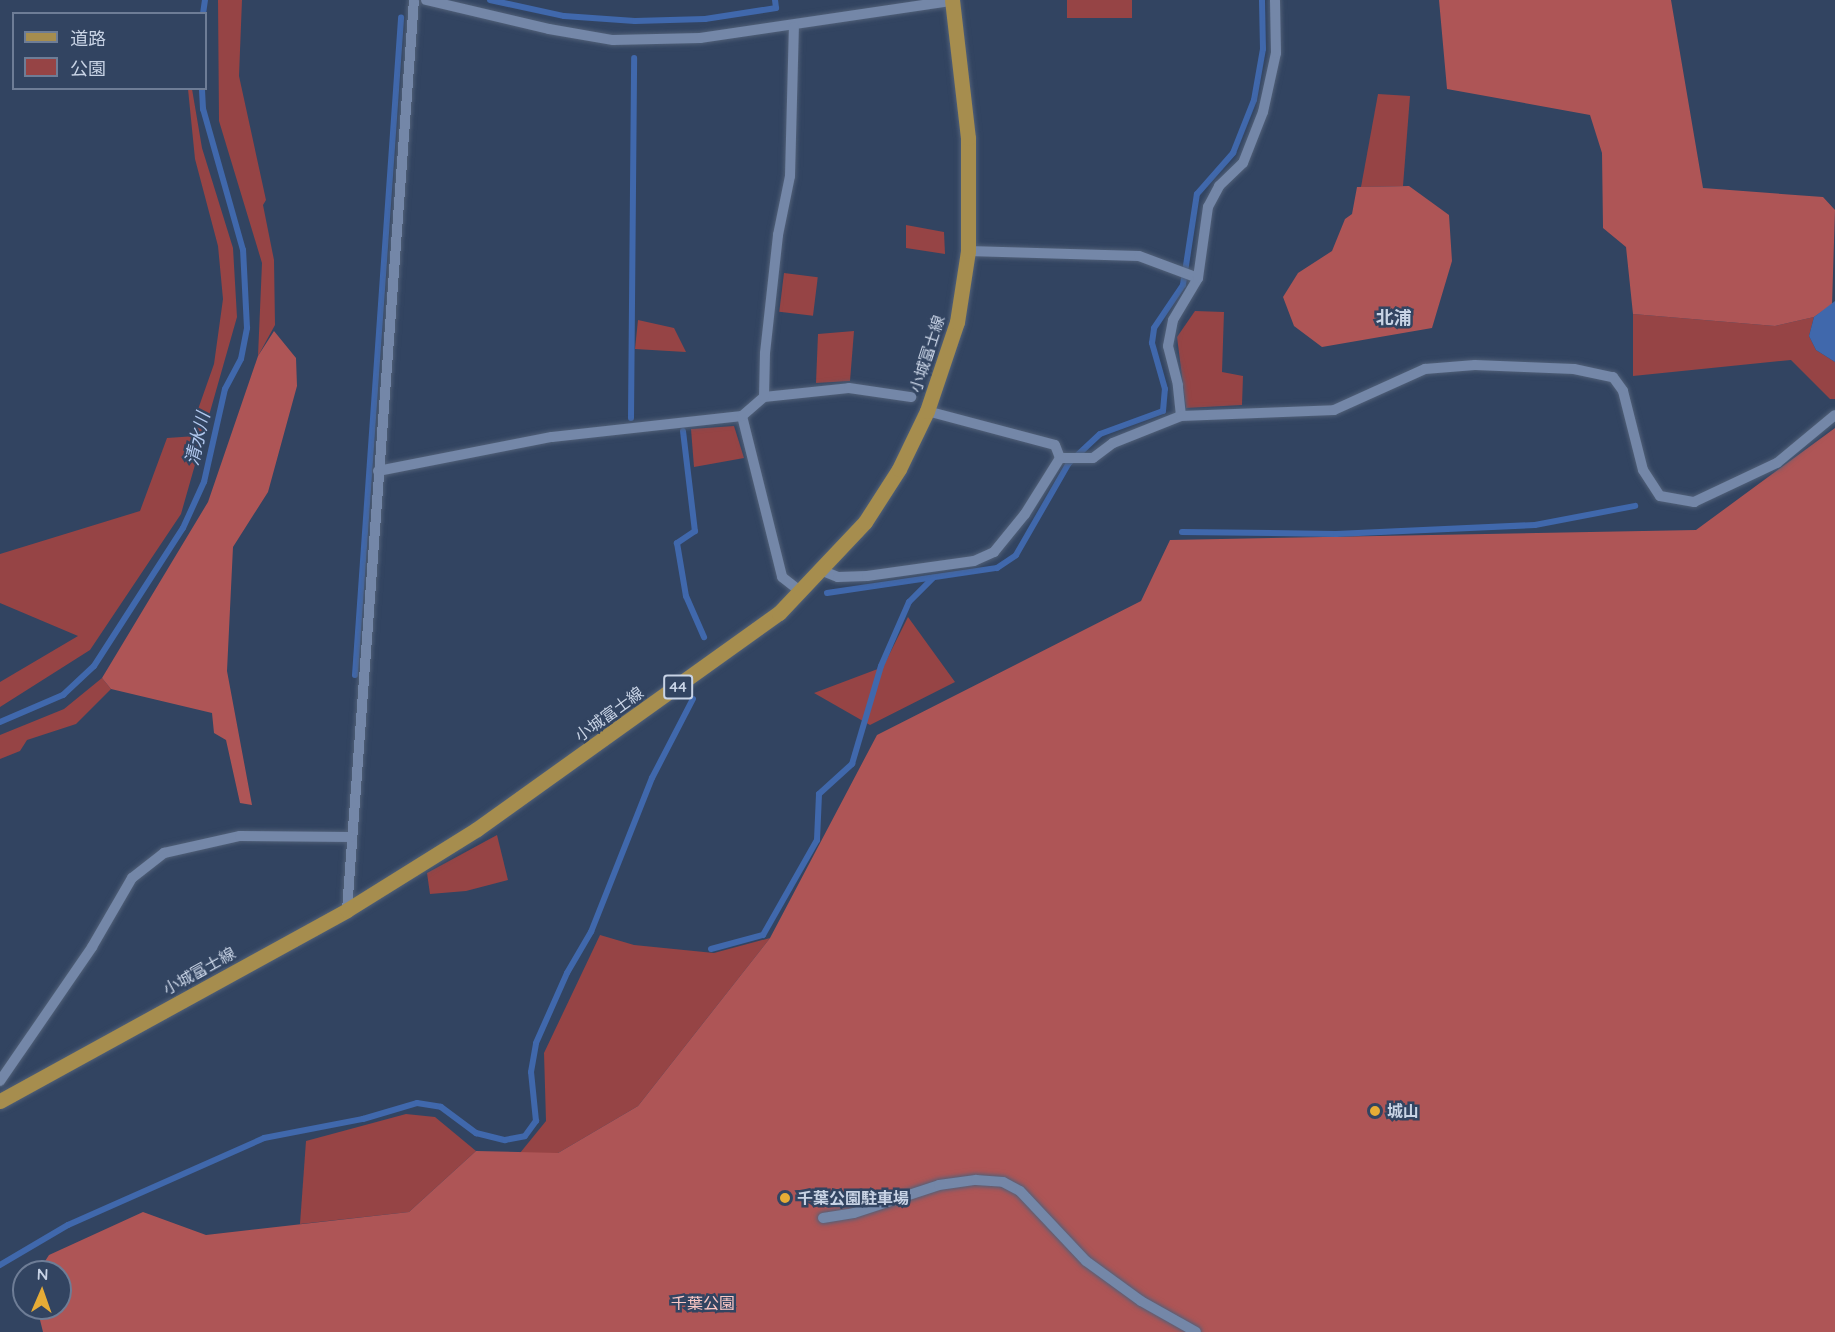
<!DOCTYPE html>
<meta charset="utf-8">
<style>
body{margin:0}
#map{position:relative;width:1835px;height:1332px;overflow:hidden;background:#324461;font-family:Quicksand,"Noto Sans JP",sans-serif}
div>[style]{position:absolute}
.green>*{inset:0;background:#964445;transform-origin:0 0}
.forest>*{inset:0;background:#ae5556}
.water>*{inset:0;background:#4068ac}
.stream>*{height:6px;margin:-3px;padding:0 3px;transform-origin:3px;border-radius:3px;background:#4068ac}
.roads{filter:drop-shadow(0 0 2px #516078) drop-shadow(0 0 2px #516078)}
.minor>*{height:10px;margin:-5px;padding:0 5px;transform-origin:5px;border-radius:5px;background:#7487a8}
.major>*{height:15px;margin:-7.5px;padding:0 7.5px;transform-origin:7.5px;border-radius:7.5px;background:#a68d4e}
.dots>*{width:16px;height:16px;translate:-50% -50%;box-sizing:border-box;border:3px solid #324461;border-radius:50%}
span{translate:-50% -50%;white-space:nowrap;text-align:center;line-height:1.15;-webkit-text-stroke:5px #324461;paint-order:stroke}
.shield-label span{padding:2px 4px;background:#324461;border:2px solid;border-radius:4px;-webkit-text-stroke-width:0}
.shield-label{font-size:15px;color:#c8d3e5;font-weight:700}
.street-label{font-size:16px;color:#c8d3e5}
.poi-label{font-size:16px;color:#c8d3e5;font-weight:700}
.left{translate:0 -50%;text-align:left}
.park-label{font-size:16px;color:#fac7c5}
.neighbourhood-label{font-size:18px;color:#c8d3e5;font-weight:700}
.water-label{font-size:18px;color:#b2c8ee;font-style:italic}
.legend{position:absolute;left:12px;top:12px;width:195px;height:78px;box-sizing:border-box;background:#324461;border:2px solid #6e7d96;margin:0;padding:8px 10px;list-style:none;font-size:18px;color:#c8d3e5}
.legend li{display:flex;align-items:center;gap:12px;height:30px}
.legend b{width:30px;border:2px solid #6e7d96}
.north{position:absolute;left:12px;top:1260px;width:60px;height:60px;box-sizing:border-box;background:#324461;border:2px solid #6e7d96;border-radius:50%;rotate:2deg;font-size:16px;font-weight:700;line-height:24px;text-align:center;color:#c8d3e5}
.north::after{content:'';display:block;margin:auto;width:21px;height:27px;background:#e6ac36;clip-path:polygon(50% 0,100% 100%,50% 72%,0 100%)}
</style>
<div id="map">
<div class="green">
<div style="clip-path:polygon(218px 0,242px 0,239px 76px,266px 200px,263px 205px,274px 260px,275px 325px,258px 356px,262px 263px,219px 121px)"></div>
<div style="left:1067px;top:0;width:65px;height:18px"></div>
<div style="clip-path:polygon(188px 89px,192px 89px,202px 148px,233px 248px,237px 317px,181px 514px,90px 650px,0 707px,0 682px,78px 636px,0 603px,0 554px,140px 511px,167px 438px,196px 436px,196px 415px,214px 364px,223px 299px,218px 246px,195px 159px)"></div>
<div style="clip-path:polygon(1378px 94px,1410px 96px,1403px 186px,1361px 187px)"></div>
<div style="clip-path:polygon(906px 225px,944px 232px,945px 254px,906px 248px)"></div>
<div style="left:784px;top:273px;width:34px;height:39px;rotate:7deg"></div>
<div style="clip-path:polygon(1195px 311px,1224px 312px,1222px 372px,1243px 376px,1242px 405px,1186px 408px,1177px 337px)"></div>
<div style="clip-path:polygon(1633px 314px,1775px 326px,1814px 317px,1809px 336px,1816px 350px,1835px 362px,1835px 399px,1830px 399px,1791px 360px,1633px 376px)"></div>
<div style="clip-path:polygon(638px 320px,674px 328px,686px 352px,635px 349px)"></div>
<div style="clip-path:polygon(854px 331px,850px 381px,816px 383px,818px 334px)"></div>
<div style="clip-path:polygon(734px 426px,744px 458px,694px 467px,691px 429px)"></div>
<div style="clip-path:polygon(908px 617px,955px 682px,870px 725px,814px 693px,883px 667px)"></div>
<div style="clip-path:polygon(102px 678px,111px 689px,76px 724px,27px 740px,20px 751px,0 759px,0 735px,64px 709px)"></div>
<div style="clip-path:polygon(497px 835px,508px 880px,466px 891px,430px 894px,427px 873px)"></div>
<div style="clip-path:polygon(600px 935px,634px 945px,714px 953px,770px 938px,638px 1106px,558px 1153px,520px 1153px,546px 1121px,544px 1053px)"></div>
<div style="clip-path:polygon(406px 1114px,435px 1117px,476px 1151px,409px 1212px,300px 1224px,306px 1141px)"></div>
</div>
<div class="forest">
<div style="clip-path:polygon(1439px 0,1671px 0,1703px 188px,1823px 197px,1835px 210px,1832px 305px,1814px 317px,1775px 326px,1633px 314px,1626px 247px,1603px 228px,1602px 153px,1590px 115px,1447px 89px)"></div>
<div style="clip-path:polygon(1409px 186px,1449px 215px,1452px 261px,1432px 328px,1322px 347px,1294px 326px,1283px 297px,1298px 273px,1332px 251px,1345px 219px,1352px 214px,1357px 187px)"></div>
<div style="clip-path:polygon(274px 331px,296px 358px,297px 386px,268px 492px,233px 547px,227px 671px,252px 805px,240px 803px,226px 740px,214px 733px,212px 713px,111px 689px,102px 678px,208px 502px,258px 356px)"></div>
<div style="clip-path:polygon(1835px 428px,1835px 1332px,43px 1332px,37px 1308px,60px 1308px,60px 1272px,38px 1272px,49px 1255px,143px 1212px,206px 1235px,409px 1212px,476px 1151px,558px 1153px,638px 1106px,770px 938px,877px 735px,1141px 601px,1170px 540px,1696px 530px)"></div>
</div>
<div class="water">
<div style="clip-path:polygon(1835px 301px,1835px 362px,1816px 350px,1809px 336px,1814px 317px)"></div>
</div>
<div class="stream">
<div style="left:490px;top:0;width:76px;rotate:12.2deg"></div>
<div style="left:564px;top:16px;width:71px;rotate:4deg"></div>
<div style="left:635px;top:21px;width:70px;rotate:-1.6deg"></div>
<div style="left:705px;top:19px;width:72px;rotate:-8.8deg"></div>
<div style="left:776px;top:8px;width:8px;rotate:-97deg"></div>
<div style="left:203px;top:14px;width:14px;rotate:-82deg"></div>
<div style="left:631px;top:418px;width:360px;rotate:-89.5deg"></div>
<div style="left:683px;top:431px;width:101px;rotate:83.2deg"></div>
<div style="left:695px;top:531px;width:22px;rotate:146deg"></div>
<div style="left:677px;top:543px;width:54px;rotate:80.4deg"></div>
<div style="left:686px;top:596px;width:45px;rotate:66.3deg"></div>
<div style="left:1182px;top:532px;width:154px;rotate:0.7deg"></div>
<div style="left:1336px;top:534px;width:199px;rotate:-2.6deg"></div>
<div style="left:1535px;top:525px;width:102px;rotate:-10.8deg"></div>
<div style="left:827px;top:593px;width:172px;rotate:-8.4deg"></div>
<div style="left:997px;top:568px;width:23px;rotate:-34deg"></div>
<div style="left:1016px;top:555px;width:106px;rotate:-60.1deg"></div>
<div style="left:1069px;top:463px;width:42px;rotate:-43.1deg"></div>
<div style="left:1100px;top:434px;width:67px;rotate:-20.1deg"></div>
<div style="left:1163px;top:411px;width:22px;rotate:-85deg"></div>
<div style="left:1165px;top:389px;width:48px;rotate:-105.8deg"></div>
<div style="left:1152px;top:343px;width:15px;rotate:-82deg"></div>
<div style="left:1154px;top:328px;width:52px;rotate:-56deg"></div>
<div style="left:1183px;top:285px;width:92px;rotate:-81.3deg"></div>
<div style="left:1197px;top:194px;width:55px;rotate:-48.7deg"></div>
<div style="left:1233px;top:153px;width:57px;rotate:-68.4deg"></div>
<div style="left:1254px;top:100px;width:52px;rotate:-80deg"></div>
<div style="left:1263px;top:49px;width:49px;rotate:-91.2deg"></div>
<div style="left:355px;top:675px;width:659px;rotate:-85.99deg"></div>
<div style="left:0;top:722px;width:69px;rotate:-23.2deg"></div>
<div style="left:63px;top:695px;width:42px;rotate:-43.1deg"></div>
<div style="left:94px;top:666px;width:164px;rotate:-57.2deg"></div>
<div style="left:183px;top:528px;width:51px;rotate:-65.5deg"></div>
<div style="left:204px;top:482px;width:95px;rotate:-77.3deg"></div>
<div style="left:225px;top:389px;width:34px;rotate:-62deg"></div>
<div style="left:241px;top:359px;width:32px;rotate:-79deg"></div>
<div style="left:247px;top:328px;width:78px;rotate:-92.9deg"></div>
<div style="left:243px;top:250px;width:147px;rotate:-105.8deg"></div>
<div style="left:203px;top:109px;width:21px;rotate:-93deg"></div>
<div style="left:711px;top:949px;width:54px;rotate:-15.1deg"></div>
<div style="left:763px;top:935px;width:109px;rotate:-60.4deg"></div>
<div style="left:817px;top:840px;width:46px;rotate:-87.5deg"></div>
<div style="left:819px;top:794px;width:45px;rotate:-42.3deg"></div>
<div style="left:852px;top:764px;width:102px;rotate:-73.5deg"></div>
<div style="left:881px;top:666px;width:70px;rotate:-66.4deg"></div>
<div style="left:909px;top:602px;width:34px;rotate:-45deg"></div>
<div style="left:0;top:1265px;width:79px;rotate:-30.5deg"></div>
<div style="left:68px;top:1225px;width:214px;rotate:-23.9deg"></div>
<div style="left:264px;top:1138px;width:101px;rotate:-10.9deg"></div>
<div style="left:363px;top:1119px;width:56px;rotate:-16.5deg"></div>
<div style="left:417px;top:1103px;width:24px;rotate:9deg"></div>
<div style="left:441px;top:1107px;width:44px;rotate:36.6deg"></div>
<div style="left:476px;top:1133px;width:30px;rotate:14deg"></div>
<div style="left:505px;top:1140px;width:20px;rotate:-11deg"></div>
<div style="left:525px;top:1136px;width:19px;rotate:-54deg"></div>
<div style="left:536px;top:1121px;width:49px;rotate:-95.8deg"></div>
<div style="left:531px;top:1072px;width:29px;rotate:-80deg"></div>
<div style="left:536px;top:1043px;width:77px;rotate:-66.1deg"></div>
<div style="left:567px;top:973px;width:48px;rotate:-59.7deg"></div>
<div style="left:591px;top:932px;width:166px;rotate:-68.4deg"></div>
<div style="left:652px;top:778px;width:89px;rotate:-62.6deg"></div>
</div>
<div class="roads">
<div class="minor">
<div style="left:426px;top:0;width:126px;rotate:13.3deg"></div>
<div style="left:549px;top:29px;width:65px;rotate:9.8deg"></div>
<div style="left:613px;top:40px;width:87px;rotate:-1.3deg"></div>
<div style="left:700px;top:38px;width:255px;rotate:-8.4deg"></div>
<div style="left:968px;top:251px;width:171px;rotate:1.7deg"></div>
<div style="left:1139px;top:256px;width:63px;rotate:20.4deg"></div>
<div style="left:764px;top:397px;width:85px;rotate:-6deg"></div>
<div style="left:849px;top:388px;width:63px;rotate:8.3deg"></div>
<div style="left:927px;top:411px;width:132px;rotate:14.9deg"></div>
<div style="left:1055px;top:445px;width:14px;rotate:69deg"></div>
<div style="left:742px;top:416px;width:166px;rotate:76deg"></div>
<div style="left:782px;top:577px;width:24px;rotate:38deg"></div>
<div style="left:1181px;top:416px;width:31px;rotate:-96deg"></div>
<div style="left:1178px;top:385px;width:40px;rotate:-104.4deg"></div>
<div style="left:1168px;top:346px;width:26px;rotate:-79deg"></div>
<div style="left:1173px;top:320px;width:49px;rotate:-59.2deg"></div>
<div style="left:1198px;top:278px;width:72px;rotate:-82deg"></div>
<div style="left:1208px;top:207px;width:24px;rotate:-62deg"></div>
<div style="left:1219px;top:186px;width:33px;rotate:-44deg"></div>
<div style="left:1243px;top:163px;width:55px;rotate:-68.6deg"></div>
<div style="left:1263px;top:112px;width:60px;rotate:-77.6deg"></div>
<div style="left:1276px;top:53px;width:53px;rotate:-91.1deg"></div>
<div style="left:1060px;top:458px;width:33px"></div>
<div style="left:1093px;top:458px;width:25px;rotate:-37deg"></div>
<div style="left:1113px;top:443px;width:73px;rotate:-21.7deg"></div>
<div style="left:1181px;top:416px;width:153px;rotate:-2.2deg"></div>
<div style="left:1334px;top:410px;width:100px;rotate:-24.3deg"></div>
<div style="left:1425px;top:369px;width:50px;rotate:-4.6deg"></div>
<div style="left:1475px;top:365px;width:99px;rotate:2.3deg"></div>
<div style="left:1574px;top:369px;width:40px;rotate:12deg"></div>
<div style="left:1613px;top:377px;width:17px;rotate:54deg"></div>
<div style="left:1623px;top:391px;width:81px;rotate:75.8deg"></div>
<div style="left:1643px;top:470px;width:31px;rotate:57deg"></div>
<div style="left:1660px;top:496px;width:35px;rotate:10deg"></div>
<div style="left:1694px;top:502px;width:92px;rotate:-25.2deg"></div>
<div style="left:1777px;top:463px;width:75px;rotate:-39.6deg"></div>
<div style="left:378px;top:471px;width:177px;rotate:-11.1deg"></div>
<div style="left:552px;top:437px;width:191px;rotate:-6.3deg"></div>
<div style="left:742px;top:416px;width:29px;rotate:-41deg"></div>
<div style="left:764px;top:397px;width:44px;rotate:-88.7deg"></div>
<div style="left:765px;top:353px;width:119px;rotate:-83.7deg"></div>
<div style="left:778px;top:235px;width:60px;rotate:-78.5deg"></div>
<div style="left:790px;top:176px;width:149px;rotate:-88.5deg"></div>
<div style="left:823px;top:571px;width:16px;rotate:22deg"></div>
<div style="left:838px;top:577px;width:29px;rotate:-2deg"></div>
<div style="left:867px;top:576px;width:108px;rotate:-8deg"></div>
<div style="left:974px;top:561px;width:22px;rotate:-24deg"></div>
<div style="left:994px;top:552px;width:49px;rotate:-50.8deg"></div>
<div style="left:1025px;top:514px;width:66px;rotate:-58deg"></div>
<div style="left:347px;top:910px;width:912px;rotate:-85.79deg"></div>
<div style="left:0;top:1081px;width:163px;rotate:-55.5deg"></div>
<div style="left:92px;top:947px;width:80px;rotate:-59.9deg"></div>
<div style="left:132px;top:878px;width:41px;rotate:-38deg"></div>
<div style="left:164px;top:853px;width:78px;rotate:-12.6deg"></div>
<div style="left:240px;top:836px;width:111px;rotate:0.5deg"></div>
<div style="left:823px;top:1218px;width:31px;rotate:-9deg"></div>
<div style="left:854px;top:1213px;width:89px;rotate:-18.2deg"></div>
<div style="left:939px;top:1185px;width:37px;rotate:-8deg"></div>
<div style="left:976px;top:1180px;width:27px;rotate:4deg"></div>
<div style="left:1003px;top:1182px;width:19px;rotate:28deg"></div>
<div style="left:1020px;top:1191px;width:96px;rotate:46.7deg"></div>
<div style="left:1086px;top:1261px;width:68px;rotate:36deg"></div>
<div style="left:1141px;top:1301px;width:63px;rotate:29.4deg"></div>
</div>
<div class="major">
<div style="left:0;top:1101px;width:396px;rotate:-28.8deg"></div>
<div style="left:347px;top:910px;width:153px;rotate:-31.9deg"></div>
<div style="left:477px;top:829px;width:371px;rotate:-35.6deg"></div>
<div style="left:779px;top:613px;width:125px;rotate:-46.6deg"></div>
<div style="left:865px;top:522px;width:63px;rotate:-57.3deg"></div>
<div style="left:899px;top:469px;width:64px;rotate:-64.2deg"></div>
<div style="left:927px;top:411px;width:94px;rotate:-71.4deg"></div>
<div style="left:957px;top:322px;width:72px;rotate:-81.2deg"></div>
<div style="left:968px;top:251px;width:113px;rotate:-90deg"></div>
<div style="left:968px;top:138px;width:139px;rotate:-96.6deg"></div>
</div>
</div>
<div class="dots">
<div style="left:1375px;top:1111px;background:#e6ac36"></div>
<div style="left:785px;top:1198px;background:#e6ac36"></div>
</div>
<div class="shield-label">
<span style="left:678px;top:687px">44</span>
</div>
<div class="street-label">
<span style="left:927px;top:354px;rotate:-72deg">小城富士線</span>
<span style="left:609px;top:714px;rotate:-36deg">小城富士線</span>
<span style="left:199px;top:971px;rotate:-29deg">小城富士線</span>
</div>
<div class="poi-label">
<span class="left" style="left:1387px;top:1111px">城山</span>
<span class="left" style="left:797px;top:1198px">千葉公園駐車場</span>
</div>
<div class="park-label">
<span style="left:703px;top:1303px">千葉公園</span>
</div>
<div class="neighbourhood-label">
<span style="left:1394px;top:318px">北浦</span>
</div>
<div class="water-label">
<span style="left:198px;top:439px;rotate:-77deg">清水川</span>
</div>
<ul class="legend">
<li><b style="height:8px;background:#a68d4e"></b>道路</li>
<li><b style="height:16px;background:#964445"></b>公園</li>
</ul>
<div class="north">N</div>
</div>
